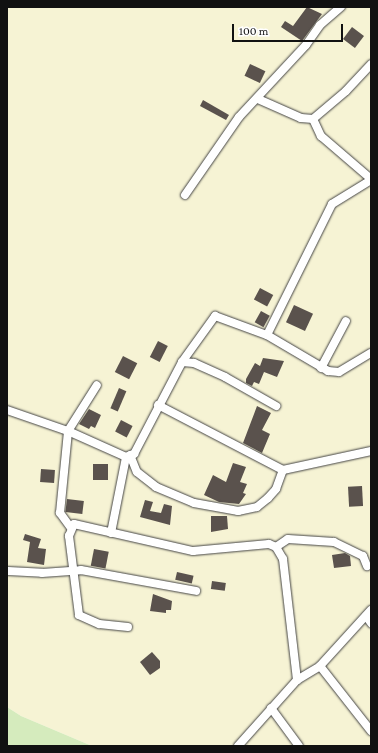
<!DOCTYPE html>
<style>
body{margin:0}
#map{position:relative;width:378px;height:753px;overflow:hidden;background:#fffdf5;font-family:"Crimson Pro",serif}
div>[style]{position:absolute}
.farmland>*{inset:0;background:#f6f3d4}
.green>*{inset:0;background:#d5ebbd}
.building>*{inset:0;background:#5a524d;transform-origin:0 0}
.roads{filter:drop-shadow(0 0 1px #444) drop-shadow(0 0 1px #444)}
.minor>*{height:8px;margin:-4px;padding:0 4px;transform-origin:4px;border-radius:4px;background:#fff}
span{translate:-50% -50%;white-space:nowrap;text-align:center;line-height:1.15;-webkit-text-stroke:4px #fff;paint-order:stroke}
.frame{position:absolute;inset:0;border:8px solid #111;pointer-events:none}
.scale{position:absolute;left:232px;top:24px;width:111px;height:18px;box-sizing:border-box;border:2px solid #111;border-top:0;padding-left:5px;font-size:12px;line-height:14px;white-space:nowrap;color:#111;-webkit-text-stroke:3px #fff;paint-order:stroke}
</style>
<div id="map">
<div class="farmland">
<div style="clip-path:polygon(7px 7px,371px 7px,371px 746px,92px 746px,21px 716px,7px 707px)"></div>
</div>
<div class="green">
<div style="clip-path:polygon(7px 707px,21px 716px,92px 746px,7px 746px)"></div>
</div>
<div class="building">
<div style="clip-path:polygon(307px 7px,322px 14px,302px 41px,281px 27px,285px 21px,293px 26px)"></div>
<div style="left:352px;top:27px;width:15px;height:15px;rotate:37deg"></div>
<div style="left:250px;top:64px;width:17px;height:13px;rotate:25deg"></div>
<div style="clip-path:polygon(203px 100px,229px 115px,226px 120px,200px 106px)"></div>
<div style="left:260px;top:288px;width:15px;height:13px;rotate:28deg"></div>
<div style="left:294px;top:305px;width:21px;height:19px;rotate:25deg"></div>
<div style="left:261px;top:311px;width:10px;height:13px;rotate:29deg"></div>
<div style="left:158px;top:341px;width:11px;height:18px;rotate:27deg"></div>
<div style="left:123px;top:356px;width:16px;height:18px;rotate:27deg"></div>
<div style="clip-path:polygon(263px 358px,284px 361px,277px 377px,264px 372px,259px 384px,254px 382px,252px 386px,246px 383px,246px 379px,255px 363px,260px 366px)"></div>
<div style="left:119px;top:388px;width:8px;height:22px;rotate:23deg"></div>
<div style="clip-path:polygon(257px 406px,271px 413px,262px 430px,270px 434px,262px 453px,243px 443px)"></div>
<div style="clip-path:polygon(89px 409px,101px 415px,95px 428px,91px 426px,89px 429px,79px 424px)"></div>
<div style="left:121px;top:420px;width:13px;height:13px;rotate:27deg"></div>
<div style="clip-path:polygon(233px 463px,246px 467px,240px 482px,247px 484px,243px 493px,246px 494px,239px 504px,219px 502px,204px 495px,213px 475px,226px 482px)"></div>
<div style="left:93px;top:464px;width:15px;height:16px"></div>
<div style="left:41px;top:469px;width:14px;height:13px;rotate:4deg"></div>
<div style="left:362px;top:486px;width:20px;height:14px;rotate:87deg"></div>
<div style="left:67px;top:499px;width:17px;height:13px;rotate:7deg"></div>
<div style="clip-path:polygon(145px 500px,153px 502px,150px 511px,161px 513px,164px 504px,172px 506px,170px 525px,140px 517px)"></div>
<div style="clip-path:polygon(211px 516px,227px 516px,228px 529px,211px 532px)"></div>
<div style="clip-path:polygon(25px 534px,41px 539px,38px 548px,46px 549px,44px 565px,27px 562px,30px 542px,23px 540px)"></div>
<div style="left:94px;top:549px;width:15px;height:17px;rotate:11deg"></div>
<div style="clip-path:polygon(345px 553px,350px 556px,351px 566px,334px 568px,332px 555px)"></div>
<div style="left:177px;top:572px;width:17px;height:8px;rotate:13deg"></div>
<div style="left:212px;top:581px;width:14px;height:8px;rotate:8deg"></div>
<div style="clip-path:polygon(153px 594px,172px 601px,171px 610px,166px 610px,166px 613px,150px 611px)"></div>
<div style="clip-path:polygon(152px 652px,160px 661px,160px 668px,150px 675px,140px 662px)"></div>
</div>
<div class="roads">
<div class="minor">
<div style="left:258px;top:99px;width:47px;rotate:23.8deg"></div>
<div style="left:301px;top:118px;width:12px;rotate:5deg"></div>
<div style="left:313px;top:119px;width:19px;rotate:65deg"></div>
<div style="left:321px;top:136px;width:66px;rotate:40.7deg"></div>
<div style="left:313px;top:119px;width:43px;rotate:-40.3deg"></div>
<div style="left:346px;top:91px;width:37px;rotate:-47deg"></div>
<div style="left:185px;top:195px;width:95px;rotate:-55.3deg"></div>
<div style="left:239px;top:117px;width:98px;rotate:-47.1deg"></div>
<div style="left:306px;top:45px;width:24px;rotate:-55deg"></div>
<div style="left:320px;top:25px;width:28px;rotate:-41deg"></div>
<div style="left:267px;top:335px;width:146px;rotate:-63.6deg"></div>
<div style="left:332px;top:204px;width:46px;rotate:-31.6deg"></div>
<div style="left:182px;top:362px;width:12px;rotate:5deg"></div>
<div style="left:194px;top:363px;width:34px;rotate:24deg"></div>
<div style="left:225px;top:377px;width:59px;rotate:29.6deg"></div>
<div style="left:321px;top:368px;width:53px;rotate:-62deg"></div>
<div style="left:158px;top:405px;width:141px;rotate:27.5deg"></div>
<div style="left:283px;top:470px;width:90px;rotate:-12.2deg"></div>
<div style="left:7px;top:410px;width:65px;rotate:19deg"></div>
<div style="left:68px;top:431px;width:64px;rotate:24.1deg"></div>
<div style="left:126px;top:457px;width:9px;rotate:-21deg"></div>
<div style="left:134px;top:454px;width:104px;rotate:-62.4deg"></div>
<div style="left:182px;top:362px;width:57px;rotate:-54.3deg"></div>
<div style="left:215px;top:316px;width:55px;rotate:20.1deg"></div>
<div style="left:267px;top:335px;width:71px;rotate:30.5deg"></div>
<div style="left:328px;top:371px;width:11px;rotate:5deg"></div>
<div style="left:339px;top:372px;width:37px;rotate:-31deg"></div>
<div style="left:130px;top:455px;width:18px;rotate:68deg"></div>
<div style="left:137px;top:472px;width:24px;rotate:38deg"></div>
<div style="left:156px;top:487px;width:41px;rotate:22.8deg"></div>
<div style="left:194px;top:503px;width:45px;rotate:10.3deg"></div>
<div style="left:238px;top:511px;width:19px;rotate:-12deg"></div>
<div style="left:257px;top:507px;width:14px;rotate:-39deg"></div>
<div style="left:268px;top:498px;width:12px;rotate:-48deg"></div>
<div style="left:276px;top:489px;width:20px;rotate:-70deg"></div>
<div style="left:71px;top:528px;width:19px;rotate:-126deg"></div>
<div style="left:60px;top:513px;width:82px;rotate:-84.4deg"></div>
<div style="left:68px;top:431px;width:54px;rotate:-57.8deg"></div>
<div style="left:111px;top:533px;width:77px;rotate:-78.8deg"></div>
<div style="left:276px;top:547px;width:14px;rotate:-34deg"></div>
<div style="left:288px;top:539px;width:46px;rotate:3.7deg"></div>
<div style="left:334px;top:542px;width:32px;rotate:26deg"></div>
<div style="left:363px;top:556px;width:11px;rotate:68deg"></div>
<div style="left:8px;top:571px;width:34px;rotate:3deg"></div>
<div style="left:42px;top:573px;width:39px;rotate:-4deg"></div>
<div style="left:81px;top:570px;width:117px;rotate:10.3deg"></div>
<div style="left:366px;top:616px;width:9px;rotate:54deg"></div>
<div style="left:128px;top:627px;width:29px;rotate:-174deg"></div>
<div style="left:99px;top:624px;width:22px;rotate:-156deg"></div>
<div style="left:79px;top:615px;width:80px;rotate:-97.2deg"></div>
<div style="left:69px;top:536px;width:13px;rotate:-67deg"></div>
<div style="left:74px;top:524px;width:122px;rotate:12.8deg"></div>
<div style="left:193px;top:551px;width:76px;rotate:-5.3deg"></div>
<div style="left:269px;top:544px;width:8px;rotate:23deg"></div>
<div style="left:276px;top:547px;width:14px;rotate:60deg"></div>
<div style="left:283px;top:559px;width:122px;rotate:83.4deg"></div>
<div style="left:320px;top:666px;width:83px;rotate:51.9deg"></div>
<div style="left:271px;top:708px;width:47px;rotate:53.6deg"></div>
<div style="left:238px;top:746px;width:89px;rotate:-48.2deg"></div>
<div style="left:297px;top:680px;width:27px;rotate:-31deg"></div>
<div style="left:320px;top:666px;width:76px;rotate:-47.7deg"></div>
</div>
</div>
<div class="frame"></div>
<div class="scale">100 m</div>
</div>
